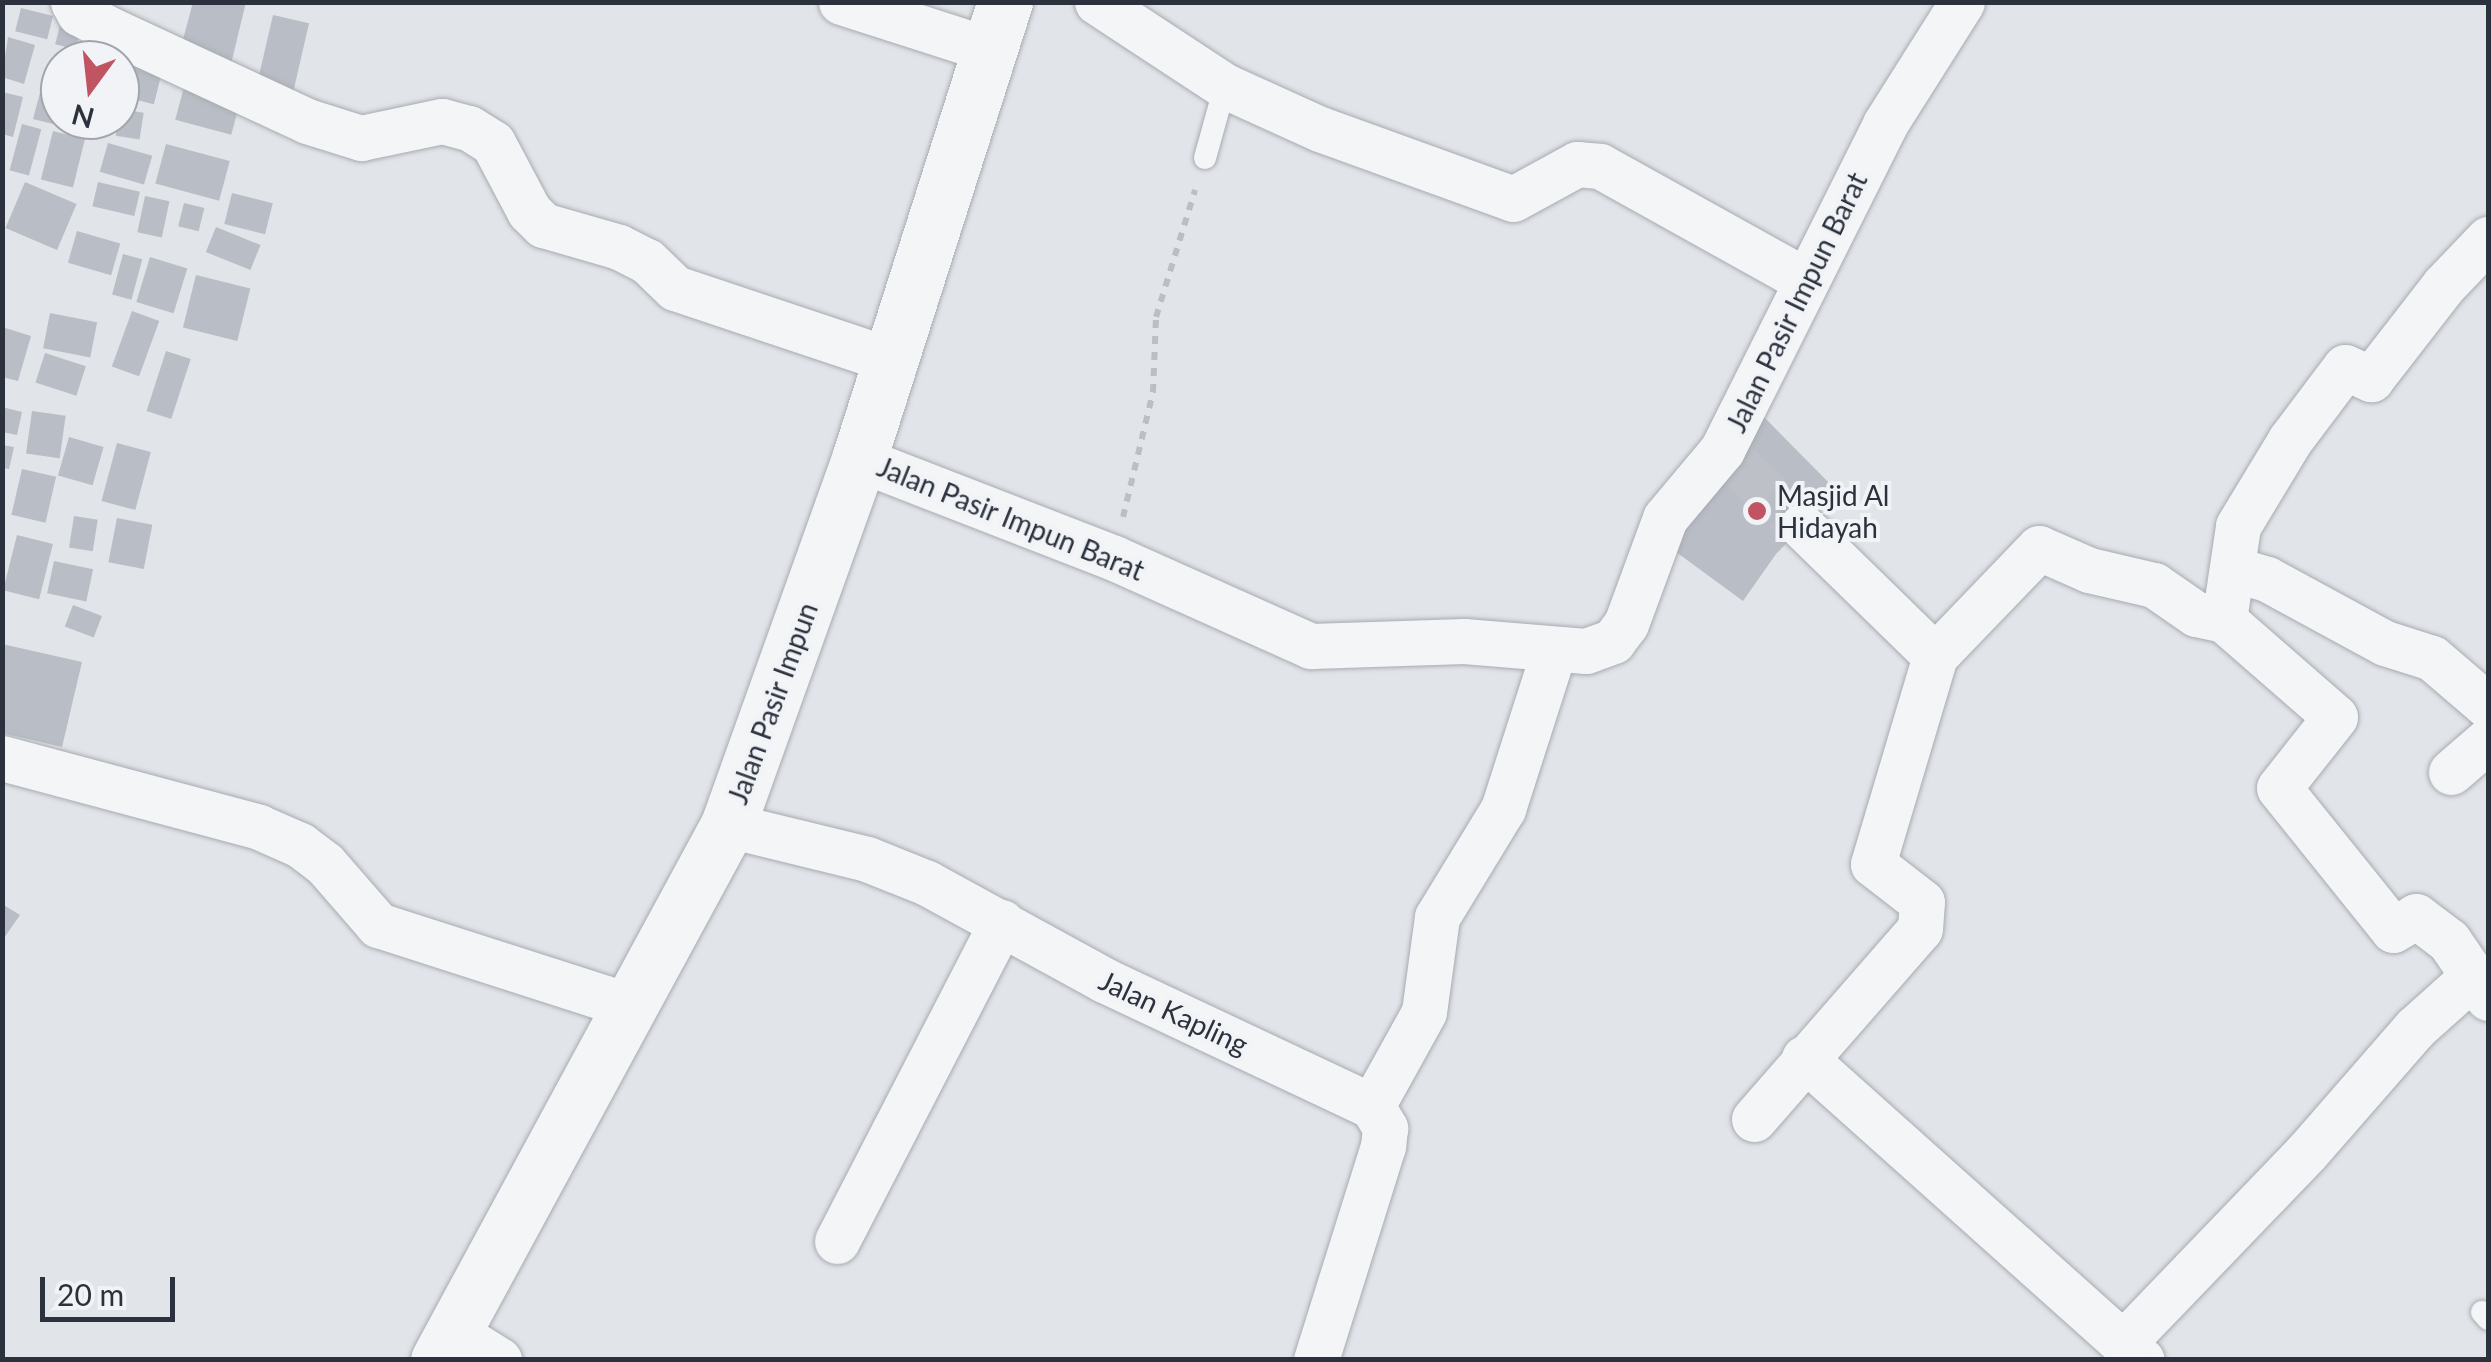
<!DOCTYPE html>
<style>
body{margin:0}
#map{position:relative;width:2491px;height:1362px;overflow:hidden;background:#e1e4e8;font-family:Lato,sans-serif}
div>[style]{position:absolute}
.building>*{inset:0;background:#b9bdc5;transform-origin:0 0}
.minor-tunnel>*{height:45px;margin-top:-22.5px;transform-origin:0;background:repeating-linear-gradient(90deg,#bdc0c6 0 45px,transparent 0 67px)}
.path>*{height:6px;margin-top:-3px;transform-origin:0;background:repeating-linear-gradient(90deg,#bcbec3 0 8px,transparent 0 16px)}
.roads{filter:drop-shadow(0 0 2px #a7abb2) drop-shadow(0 0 2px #a7abb2)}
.service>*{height:22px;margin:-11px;padding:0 11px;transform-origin:11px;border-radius:11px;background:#f4f5f7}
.minor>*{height:45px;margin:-22.5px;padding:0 22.5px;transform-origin:22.5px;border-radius:22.5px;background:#f4f5f7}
.tertiary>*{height:55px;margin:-27.5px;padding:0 27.5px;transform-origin:27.5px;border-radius:27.5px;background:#f4f5f7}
.dots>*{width:28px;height:28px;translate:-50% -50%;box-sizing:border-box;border:5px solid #f1f3f6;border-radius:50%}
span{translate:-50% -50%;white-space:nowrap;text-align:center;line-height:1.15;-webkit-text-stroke:8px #f1f3f6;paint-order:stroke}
.street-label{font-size:28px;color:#2b323e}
.poi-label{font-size:28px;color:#2b323e}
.left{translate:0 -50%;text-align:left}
.frame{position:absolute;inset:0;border:5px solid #2b323e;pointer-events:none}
.north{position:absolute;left:40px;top:40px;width:100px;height:100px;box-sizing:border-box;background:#f1f3f6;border:2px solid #a2a6ac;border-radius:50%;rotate:195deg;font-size:28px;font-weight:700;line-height:40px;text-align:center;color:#2b323e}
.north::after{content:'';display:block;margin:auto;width:35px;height:45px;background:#c05463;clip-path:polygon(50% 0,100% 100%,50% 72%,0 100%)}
.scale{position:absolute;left:40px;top:1277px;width:135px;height:45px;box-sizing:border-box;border:5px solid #2b323e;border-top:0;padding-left:12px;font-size:30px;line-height:35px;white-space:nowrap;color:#2b323e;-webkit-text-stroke:8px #f1f3f6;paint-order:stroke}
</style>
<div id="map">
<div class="building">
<div style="clip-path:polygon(193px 2px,246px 2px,231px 64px,180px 51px)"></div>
<div style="left:21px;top:8px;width:33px;height:24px;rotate:14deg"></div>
<div style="left:273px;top:15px;width:37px;height:74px;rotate:13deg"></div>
<div style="left:61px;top:21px;width:21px;height:24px;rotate:14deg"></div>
<div style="clip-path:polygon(8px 37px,35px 45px,24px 84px,2px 77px)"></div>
<div style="clip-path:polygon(60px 52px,93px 58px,93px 60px,58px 60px)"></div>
<div style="left:133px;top:64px;width:30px;height:34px;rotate:14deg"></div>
<div style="left:184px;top:87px;width:58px;height:34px;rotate:15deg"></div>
<div style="clip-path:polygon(41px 89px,60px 94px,61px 126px,33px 119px)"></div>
<div style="clip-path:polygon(2px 92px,23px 97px,13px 137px,2px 134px)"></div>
<div style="left:120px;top:109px;width:24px;height:27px;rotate:9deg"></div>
<div style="clip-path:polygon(67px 120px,89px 120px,86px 131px,66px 126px)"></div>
<div style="left:22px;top:124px;width:20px;height:48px;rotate:15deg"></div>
<div style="left:53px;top:131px;width:33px;height:50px;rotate:14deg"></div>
<div style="left:108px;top:143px;width:46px;height:30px;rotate:16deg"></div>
<div style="left:166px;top:144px;width:66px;height:41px;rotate:15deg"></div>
<div style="left:25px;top:182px;width:56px;height:50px;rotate:23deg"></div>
<div style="left:98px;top:182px;width:43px;height:25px;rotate:13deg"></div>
<div style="left:232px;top:193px;width:42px;height:32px;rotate:14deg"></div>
<div style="left:145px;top:196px;width:25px;height:37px;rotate:12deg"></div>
<div style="left:184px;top:203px;width:21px;height:24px;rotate:14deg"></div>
<div style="left:216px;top:227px;width:48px;height:27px;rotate:22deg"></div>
<div style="left:77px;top:231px;width:45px;height:33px;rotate:16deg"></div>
<div style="left:123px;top:254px;width:20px;height:42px;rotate:15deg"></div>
<div style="left:150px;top:257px;width:39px;height:47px;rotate:17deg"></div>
<div style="left:196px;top:275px;width:56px;height:54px;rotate:14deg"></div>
<div style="left:132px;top:311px;width:29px;height:59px;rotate:20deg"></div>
<div style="left:50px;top:313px;width:48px;height:36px;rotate:11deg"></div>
<div style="clip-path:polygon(2px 327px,31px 336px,18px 381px,2px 377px)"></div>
<div style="left:166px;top:351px;width:26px;height:63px;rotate:18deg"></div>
<div style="left:45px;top:353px;width:43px;height:31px;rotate:18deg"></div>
<div style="clip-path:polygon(2px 407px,22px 412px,17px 435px,2px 432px)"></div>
<div style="left:32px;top:411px;width:34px;height:43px;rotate:8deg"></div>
<div style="clip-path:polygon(1760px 413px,1837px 491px,1776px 554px,1743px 601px,1672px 549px)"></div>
<div style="left:69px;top:437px;width:36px;height:40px;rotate:16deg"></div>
<div style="left:117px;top:443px;width:35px;height:60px;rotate:15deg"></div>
<div style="clip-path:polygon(2px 445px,14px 447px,9px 469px,2px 468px)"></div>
<div style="left:22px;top:469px;width:35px;height:47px;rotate:13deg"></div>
<div style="left:74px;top:516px;width:24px;height:32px;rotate:9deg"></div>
<div style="left:117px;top:518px;width:36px;height:45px;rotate:11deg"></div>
<div style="left:17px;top:535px;width:37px;height:57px;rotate:14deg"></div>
<div style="left:54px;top:561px;width:40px;height:33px;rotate:12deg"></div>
<div style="left:73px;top:605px;width:31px;height:23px;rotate:21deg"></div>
<div style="clip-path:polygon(2px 644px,82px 662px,62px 747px,2px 733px)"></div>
<div style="clip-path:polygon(2px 904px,20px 915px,2px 941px)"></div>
</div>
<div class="minor-tunnel">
<div style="left:1737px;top:464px;width:90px;rotate:43.6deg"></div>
</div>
<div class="path">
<div style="left:1123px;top:517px;width:129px;rotate:-76.5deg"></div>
<div style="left:1153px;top:392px;width:75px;rotate:-87.7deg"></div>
<div style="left:1156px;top:317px;width:133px;rotate:-72.9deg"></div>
</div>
<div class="roads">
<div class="service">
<div style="left:1205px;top:158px;width:75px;rotate:-74.5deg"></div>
<div style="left:2482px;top:1312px;width:9px;rotate:49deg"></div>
</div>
<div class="minor">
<div style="left:73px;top:2px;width:13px;rotate:61deg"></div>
<div style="left:79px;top:13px;width:36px;rotate:28deg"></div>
<div style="left:111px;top:30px;width:216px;rotate:24.9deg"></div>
<div style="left:307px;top:121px;width:57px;rotate:17.5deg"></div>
<div style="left:361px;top:138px;width:83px;rotate:-11.9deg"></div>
<div style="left:442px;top:121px;width:28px;rotate:15deg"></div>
<div style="left:469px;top:128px;width:28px;rotate:32deg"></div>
<div style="left:493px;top:143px;width:77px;rotate:62.1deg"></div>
<div style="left:529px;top:211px;width:20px;rotate:45deg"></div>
<div style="left:543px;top:225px;width:79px;rotate:16.1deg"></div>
<div style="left:619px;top:247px;width:31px;rotate:27deg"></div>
<div style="left:647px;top:261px;width:39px;rotate:44deg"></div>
<div style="left:675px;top:288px;width:227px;rotate:18.5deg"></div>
<div style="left:841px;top:2px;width:153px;rotate:17.8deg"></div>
<div style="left:1097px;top:2px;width:153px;rotate:33.3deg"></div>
<div style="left:1225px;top:86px;width:104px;rotate:24.4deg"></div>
<div style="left:1320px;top:129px;width:205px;rotate:19.9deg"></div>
<div style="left:1513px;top:199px;width:73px;rotate:-28.7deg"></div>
<div style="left:1577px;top:164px;width:23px;rotate:5deg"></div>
<div style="left:1600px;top:166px;width:232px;rotate:29.1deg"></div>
<div style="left:859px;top:459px;width:274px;rotate:21.2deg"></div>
<div style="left:1114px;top:558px;width:216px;rotate:24.1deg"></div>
<div style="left:1311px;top:646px;width:153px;rotate:-1.9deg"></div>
<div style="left:1464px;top:641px;width:122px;rotate:4.7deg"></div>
<div style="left:1586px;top:651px;width:29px;rotate:-20deg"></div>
<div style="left:1613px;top:641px;width:21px;rotate:-53deg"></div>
<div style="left:1626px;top:624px;width:113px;rotate:-69.8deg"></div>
<div style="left:1665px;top:518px;width:89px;rotate:-50deg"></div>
<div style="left:1722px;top:450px;width:364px;rotate:-63.4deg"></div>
<div style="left:1885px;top:124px;width:144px;rotate:-57.7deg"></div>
<div style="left:2236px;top:570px;width:32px;rotate:16deg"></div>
<div style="left:2267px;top:579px;width:134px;rotate:28.5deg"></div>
<div style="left:2385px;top:643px;width:49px;rotate:17.7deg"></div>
<div style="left:2432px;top:658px;width:74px;rotate:40.6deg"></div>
<div style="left:2224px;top:620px;width:95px;rotate:-81.5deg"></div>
<div style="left:2238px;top:526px;width:100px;rotate:-58.8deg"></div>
<div style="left:2290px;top:440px;width:91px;rotate:-53deg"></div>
<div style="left:2345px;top:367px;width:29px;rotate:25deg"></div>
<div style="left:2371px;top:379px;width:119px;rotate:-52.2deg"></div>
<div style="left:2444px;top:285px;width:64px;rotate:-46.3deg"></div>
<div style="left:1935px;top:656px;width:150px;rotate:-46.1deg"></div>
<div style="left:2039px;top:548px;width:55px;rotate:23.7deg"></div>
<div style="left:2089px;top:570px;width:67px;rotate:13deg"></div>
<div style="left:2154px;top:585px;width:51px;rotate:34.6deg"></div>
<div style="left:2196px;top:614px;width:29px;rotate:12deg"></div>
<div style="left:2224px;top:620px;width:147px;rotate:41.1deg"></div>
<div style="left:2335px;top:717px;width:90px;rotate:128.3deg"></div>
<div style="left:2279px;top:788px;width:182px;rotate:51.2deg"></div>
<div style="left:2393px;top:930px;width:27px;rotate:-31deg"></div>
<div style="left:2416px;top:916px;width:41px;rotate:37.1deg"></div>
<div style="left:2449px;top:941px;width:69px;rotate:55.6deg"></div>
<div style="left:2px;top:758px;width:266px;rotate:15deg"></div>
<div style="left:259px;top:827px;width:45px;rotate:23.7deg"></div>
<div style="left:300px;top:845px;width:31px;rotate:37deg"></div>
<div style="left:325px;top:864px;width:81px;rotate:49deg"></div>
<div style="left:378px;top:925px;width:262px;rotate:17.8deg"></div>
<div style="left:2451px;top:772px;width:49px;rotate:-40.9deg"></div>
<div style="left:728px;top:825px;width:143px;rotate:13.7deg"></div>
<div style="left:867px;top:859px;width:65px;rotate:21.8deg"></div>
<div style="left:927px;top:883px;width:202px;rotate:28.7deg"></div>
<div style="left:1104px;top:980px;width:296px;rotate:25.2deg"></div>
<div style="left:1372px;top:1106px;width:26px;rotate:59deg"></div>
<div style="left:1385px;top:1128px;width:18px;rotate:96deg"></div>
<div style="left:1383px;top:1146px;width:224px;rotate:107.4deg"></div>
<div style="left:1804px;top:1058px;width:453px;rotate:41.8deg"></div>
<div style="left:1372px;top:1106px;width:107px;rotate:-61deg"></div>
<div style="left:1424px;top:1012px;width:96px;rotate:-82.2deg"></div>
<div style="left:1437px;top:917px;width:127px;rotate:-58.6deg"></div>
<div style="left:1503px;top:809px;width:167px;rotate:-72.2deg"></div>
<div style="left:1754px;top:1119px;width:252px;rotate:-48.9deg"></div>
<div style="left:1920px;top:929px;width:27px;rotate:-86deg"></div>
<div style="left:1922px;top:902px;width:62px;rotate:-142.2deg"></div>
<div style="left:1873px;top:864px;width:217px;rotate:-73.4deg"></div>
<div style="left:1935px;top:656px;width:186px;rotate:-135.7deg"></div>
<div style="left:837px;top:1241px;width:359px;rotate:-62.7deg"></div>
<div style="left:451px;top:1330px;width:57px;rotate:32deg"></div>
<div style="left:2126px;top:1340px;width:260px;rotate:-46.1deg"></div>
<div style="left:2306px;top:1153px;width:166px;rotate:-48.9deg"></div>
<div style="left:2415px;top:1028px;width:78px;rotate:-41.9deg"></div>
</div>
<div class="tertiary">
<div style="left:438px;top:1360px;width:609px;rotate:-61.54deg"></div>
<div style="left:728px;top:825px;width:389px;rotate:-70.3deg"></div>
<div style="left:859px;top:459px;width:480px;rotate:-72.3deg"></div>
</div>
</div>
<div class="dots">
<div style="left:1757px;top:511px;background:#c05463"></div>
</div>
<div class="street-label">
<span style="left:1796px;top:302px;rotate:-64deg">Jalan Pasir Impun Barat</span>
<span style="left:1011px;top:518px;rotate:22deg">Jalan Pasir Impun Barat</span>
<span style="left:772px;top:703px;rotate:-70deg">Jalan Pasir Impun</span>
<span style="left:1174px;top:1012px;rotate:25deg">Jalan Kapling</span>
</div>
<div class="poi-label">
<span class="left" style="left:1777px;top:511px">Masjid Al<br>Hidayah</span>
</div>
<div class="frame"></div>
<div class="north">N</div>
<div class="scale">20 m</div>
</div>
